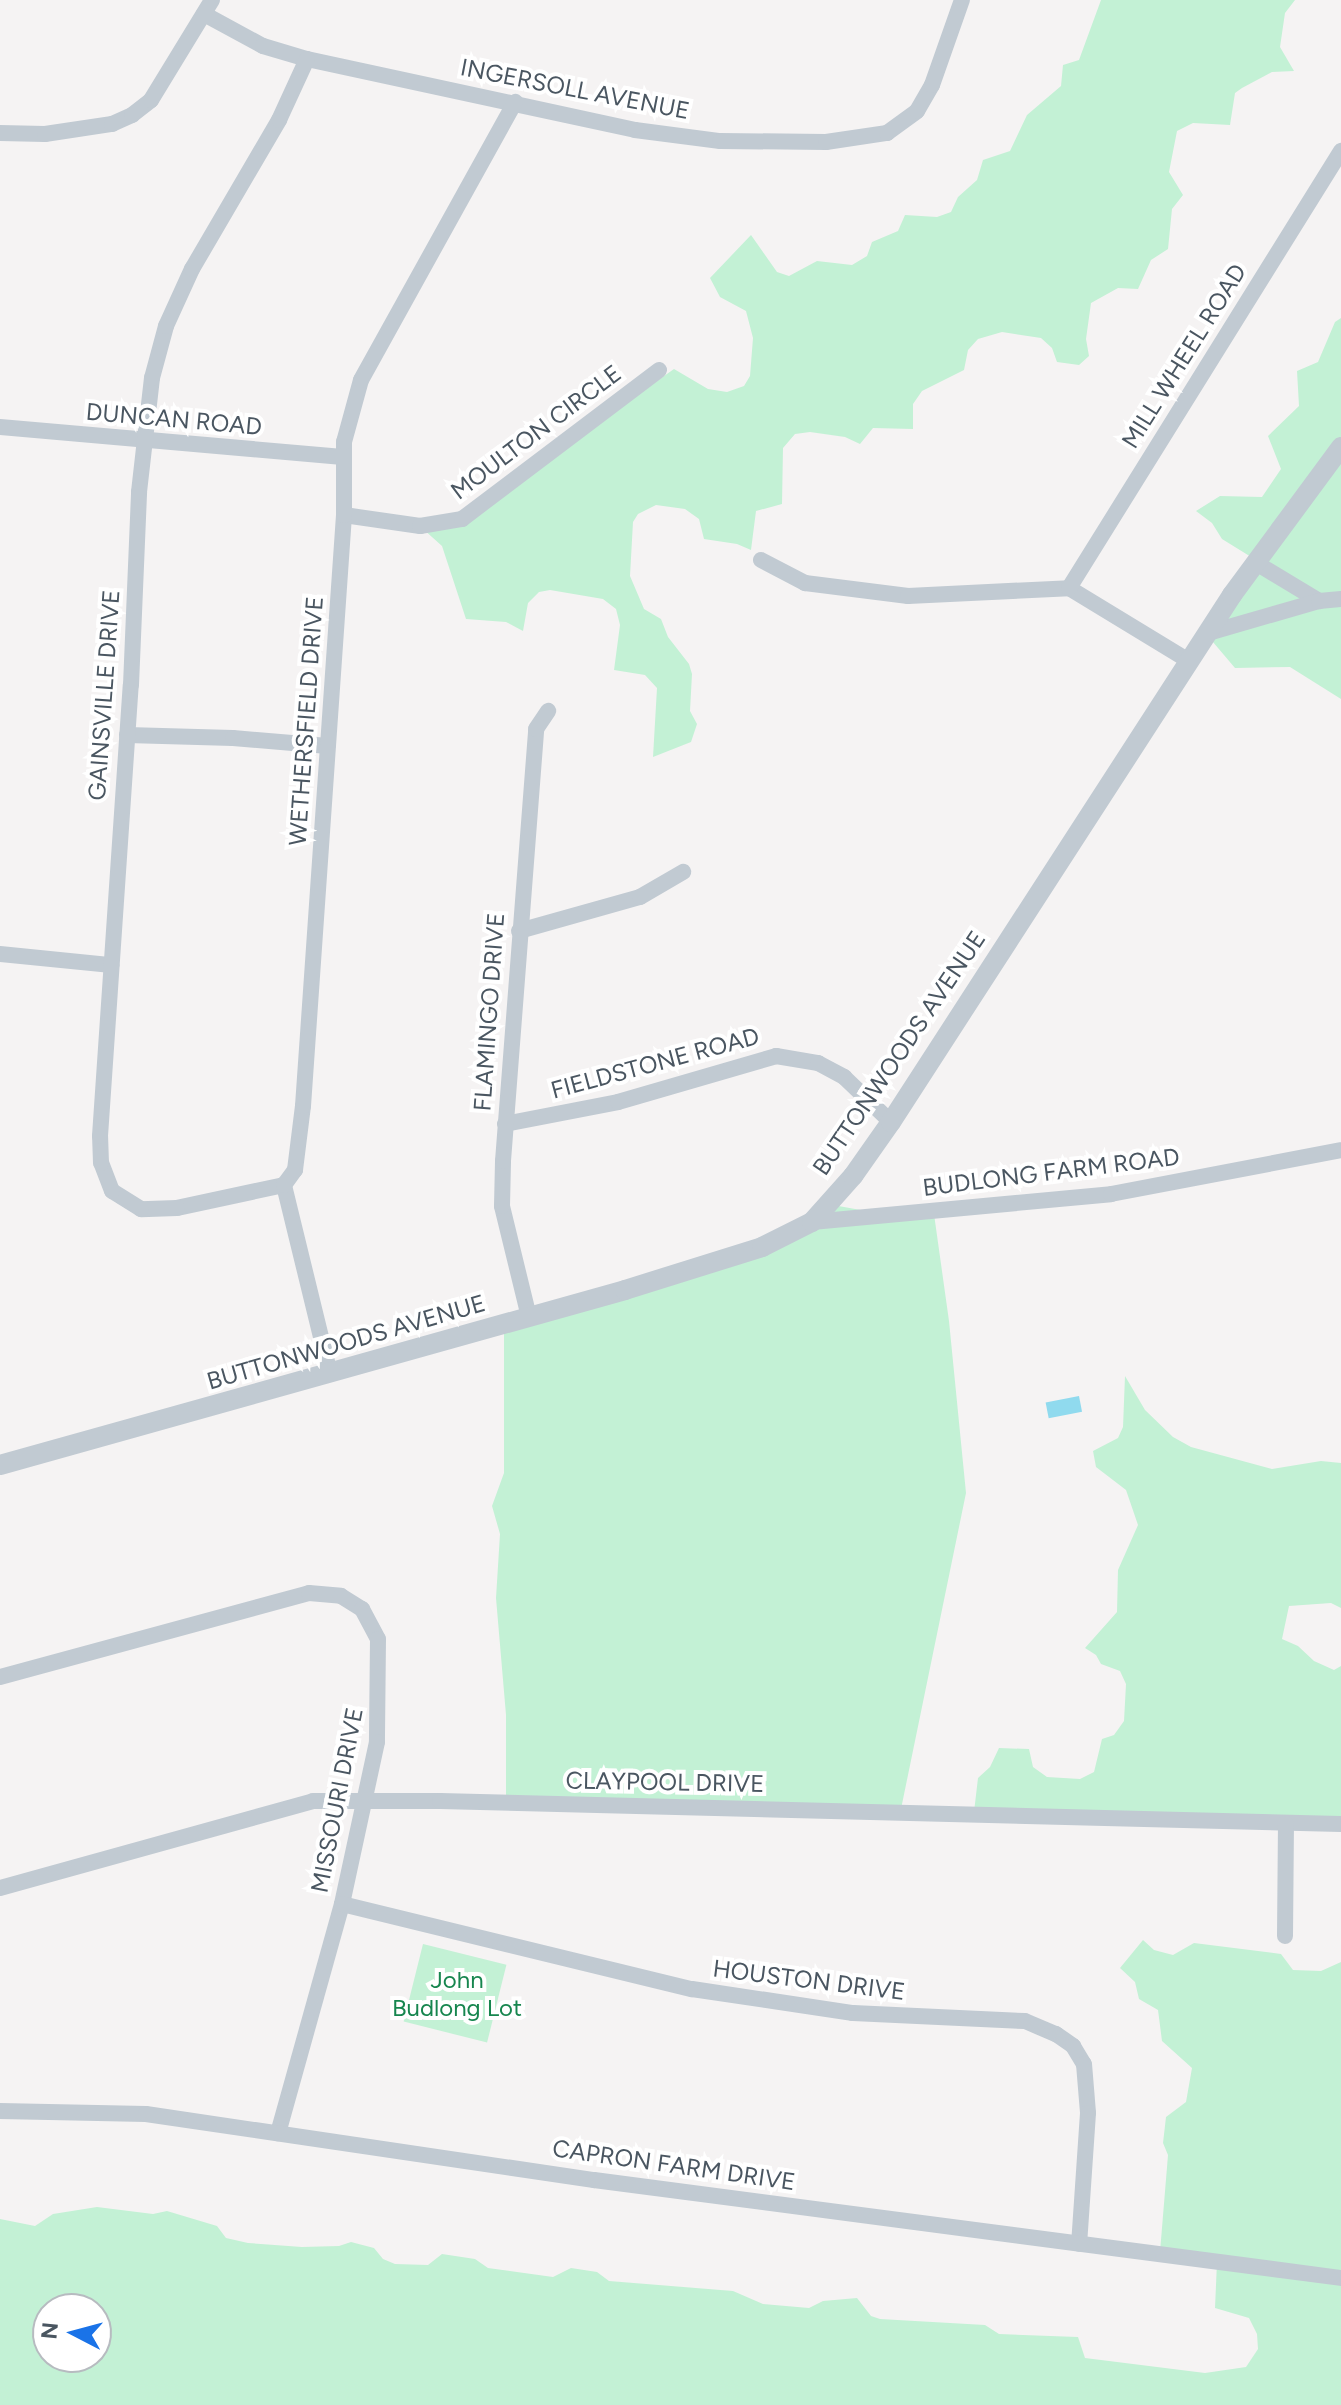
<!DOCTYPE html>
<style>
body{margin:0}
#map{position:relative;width:1341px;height:2405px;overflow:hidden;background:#f5f3f3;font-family:Figtree,sans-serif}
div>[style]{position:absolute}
.green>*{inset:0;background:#c3f1d5;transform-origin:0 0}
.water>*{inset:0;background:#90daee;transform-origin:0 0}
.minor>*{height:16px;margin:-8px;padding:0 8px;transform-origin:8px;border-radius:8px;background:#c1cad2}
.tertiary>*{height:20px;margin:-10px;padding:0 10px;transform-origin:10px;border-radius:10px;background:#c1cad2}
span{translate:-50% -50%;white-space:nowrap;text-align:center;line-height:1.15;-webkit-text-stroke:8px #fff;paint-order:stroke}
.street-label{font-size:24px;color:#4a5661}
.park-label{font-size:24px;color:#17864f}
.north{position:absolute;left:32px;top:2293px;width:80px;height:80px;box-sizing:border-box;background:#fff;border:2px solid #b7bbc0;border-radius:50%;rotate:276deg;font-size:22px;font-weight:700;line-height:32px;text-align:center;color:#4a5661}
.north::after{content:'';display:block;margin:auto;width:28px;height:36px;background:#1a73e8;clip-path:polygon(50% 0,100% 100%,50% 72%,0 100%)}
</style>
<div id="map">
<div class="green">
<div style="clip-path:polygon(1101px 0,1295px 0,1285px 13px,1280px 47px,1294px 71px,1272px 72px,1242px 88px,1235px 93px,1230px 125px,1193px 123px,1177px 131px,1169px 172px,1183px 195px,1172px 209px,1168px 249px,1151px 260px,1138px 289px,1118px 288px,1091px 303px,1086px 339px,1089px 356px,1079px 365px,1057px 362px,1052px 348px,1041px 338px,1002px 332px,978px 339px,968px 350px,964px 370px,922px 391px,913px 404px,913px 429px,873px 428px,860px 444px,845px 437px,810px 432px,795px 434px,783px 448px,782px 504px,756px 511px,751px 550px,737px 544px,704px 539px,699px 519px,685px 509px,656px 505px,638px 514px,633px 522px,630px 576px,644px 609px,661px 619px,668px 637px,689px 664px,692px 674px,690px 711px,697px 724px,691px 742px,653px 757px,657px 688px,645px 675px,614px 670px,620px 625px,616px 609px,603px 599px,550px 590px,539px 592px,528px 603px,523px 631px,506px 622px,466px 619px,442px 546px,422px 528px,463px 518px,674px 369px,708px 389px,727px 392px,744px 386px,750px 376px,753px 338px,746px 311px,720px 297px,710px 278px,751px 235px,777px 272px,789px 276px,817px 261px,852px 265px,867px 256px,872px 242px,898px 231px,905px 215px,937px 217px,951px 212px,958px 197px,977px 180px,983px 160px,1010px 151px,1027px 115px,1061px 86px,1063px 65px,1079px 60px)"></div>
<div style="clip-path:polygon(1341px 318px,1341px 699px,1290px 667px,1235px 668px,1207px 635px,1256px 560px,1222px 539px,1212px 523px,1196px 511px,1220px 496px,1262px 497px,1281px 469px,1268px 436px,1299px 406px,1297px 371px,1318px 362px,1335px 322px)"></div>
<div style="clip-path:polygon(833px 1205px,888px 1215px,934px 1214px,949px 1321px,966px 1493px,901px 1809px,506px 1799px,506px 1715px,496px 1598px,500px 1534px,492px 1506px,504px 1473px,504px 1325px,761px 1247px)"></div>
<div style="clip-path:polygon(1125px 1376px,1145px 1410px,1173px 1437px,1191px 1447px,1272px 1469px,1321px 1461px,1341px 1463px,1341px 1608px,1331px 1603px,1289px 1606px,1282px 1639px,1298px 1646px,1314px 1661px,1334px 1670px,1341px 1666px,1341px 1821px,974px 1812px,978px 1778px,990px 1767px,999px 1748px,1029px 1749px,1033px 1767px,1047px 1777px,1080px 1779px,1094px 1772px,1102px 1739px,1114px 1735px,1124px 1721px,1126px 1684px,1120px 1671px,1101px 1664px,1096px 1655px,1085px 1648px,1117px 1612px,1118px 1570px,1138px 1525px,1126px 1490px,1096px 1467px,1093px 1451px,1118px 1438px,1123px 1427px)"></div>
<div style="clip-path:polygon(evenodd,1143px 1940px,1154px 1950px,1173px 1955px,1194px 1943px,1281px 1954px,1293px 1970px,1321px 1971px,1341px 1962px,1341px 2405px,0 2405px,0 2219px,35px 2226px,53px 2214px,97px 2207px,153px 2214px,167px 2211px,217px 2226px,226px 2238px,248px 2243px,302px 2247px,339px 2246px,351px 2242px,374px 2248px,383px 2259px,395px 2264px,428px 2265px,442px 2254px,475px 2259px,488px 2268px,553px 2277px,571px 2268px,597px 2272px,609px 2281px,733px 2291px,763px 2304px,809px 2308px,823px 2301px,857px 2298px,871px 2316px,880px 2319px,985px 2325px,999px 2334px,1078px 2337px,1085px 2358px,1205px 2373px,1246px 2367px,1258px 2349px,1257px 2334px,1249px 2318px,1215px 2308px,1217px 2262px,1160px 2252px,1168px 2155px,1163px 2143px,1166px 2117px,1186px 2102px,1192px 2068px,1162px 2041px,1158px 2010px,1139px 1999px,1135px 1982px,1120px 1968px,1143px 1940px,48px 2309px,96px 2309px,96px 2357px,48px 2357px,48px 2309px)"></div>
<div style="left:423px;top:1944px;width:86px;height:80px;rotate:14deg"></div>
</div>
<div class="water">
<div style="left:1079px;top:1396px;width:16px;height:34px;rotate:79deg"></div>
</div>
<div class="minor">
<div style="left:204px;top:14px;width:67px;rotate:28.5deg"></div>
<div style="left:263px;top:46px;width:46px;rotate:16.5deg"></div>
<div style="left:307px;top:59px;width:336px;rotate:12.2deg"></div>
<div style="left:635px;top:130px;width:86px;rotate:7.4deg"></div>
<div style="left:720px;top:141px;width:106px;rotate:0.5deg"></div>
<div style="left:826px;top:142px;width:62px;rotate:-8.4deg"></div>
<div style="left:887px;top:133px;width:37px;rotate:-36deg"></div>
<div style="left:917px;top:111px;width:30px;rotate:-60deg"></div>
<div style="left:932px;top:85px;width:90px;rotate:-70.6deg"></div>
<div style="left:0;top:133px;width:45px;rotate:1.3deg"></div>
<div style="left:45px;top:134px;width:68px;rotate:-8.5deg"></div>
<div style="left:112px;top:124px;width:22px;rotate:-24deg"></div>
<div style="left:132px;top:115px;width:24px;rotate:-38deg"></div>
<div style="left:151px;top:100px;width:117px;rotate:-58.6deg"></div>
<div style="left:0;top:427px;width:344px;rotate:5deg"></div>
<div style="left:344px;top:515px;width:77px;rotate:8.2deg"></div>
<div style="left:420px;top:526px;width:43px;rotate:-9.5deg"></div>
<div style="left:462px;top:519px;width:247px;rotate:-37.1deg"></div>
<div style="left:761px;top:560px;width:50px;rotate:27.6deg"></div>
<div style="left:805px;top:583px;width:104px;rotate:7.2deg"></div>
<div style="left:908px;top:596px;width:161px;rotate:-2.8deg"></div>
<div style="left:1069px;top:588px;width:140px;rotate:31.3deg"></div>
<div style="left:1256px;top:563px;width:74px;rotate:31.1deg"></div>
<div style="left:1069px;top:588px;width:515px;rotate:-58.1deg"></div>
<div style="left:1208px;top:633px;width:116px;rotate:-16.1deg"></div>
<div style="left:1319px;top:601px;width:22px;rotate:-5deg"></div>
<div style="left:127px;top:735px;width:106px;rotate:1.6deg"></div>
<div style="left:233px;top:738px;width:95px;rotate:4.8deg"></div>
<div style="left:519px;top:931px;width:126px;rotate:-15.7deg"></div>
<div style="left:640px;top:897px;width:50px;rotate:-30.2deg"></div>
<div style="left:0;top:954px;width:112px;rotate:5.7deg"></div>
<div style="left:505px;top:1124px;width:115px;rotate:-11deg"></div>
<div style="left:618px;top:1102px;width:165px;rotate:-16.2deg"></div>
<div style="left:776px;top:1056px;width:43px;rotate:9.5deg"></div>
<div style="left:818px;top:1063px;width:30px;rotate:28deg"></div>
<div style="left:844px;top:1077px;width:65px;rotate:43.8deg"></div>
<div style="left:284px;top:1185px;width:109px;rotate:167.9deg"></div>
<div style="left:177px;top:1208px;width:36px;rotate:178deg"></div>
<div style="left:141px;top:1209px;width:34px;rotate:-148deg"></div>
<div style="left:112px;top:1191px;width:30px;rotate:-111deg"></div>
<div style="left:101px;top:1163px;width:27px;rotate:-92deg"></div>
<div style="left:100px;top:1136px;width:452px;rotate:-86.1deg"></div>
<div style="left:131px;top:685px;width:193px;rotate:-87.6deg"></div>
<div style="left:139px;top:492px;width:115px;rotate:-83.5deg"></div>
<div style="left:152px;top:378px;width:54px;rotate:-74.9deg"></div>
<div style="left:166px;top:326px;width:63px;rotate:-65.5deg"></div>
<div style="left:192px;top:269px;width:173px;rotate:-59.7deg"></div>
<div style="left:279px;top:120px;width:67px;rotate:-65.3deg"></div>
<div style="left:812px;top:1222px;width:300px;rotate:-5.3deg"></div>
<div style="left:1111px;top:1194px;width:234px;rotate:-10.8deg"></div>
<div style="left:529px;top:1317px;width:114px;rotate:-103.7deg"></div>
<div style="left:502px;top:1206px;width:45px;rotate:-88.7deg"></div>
<div style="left:503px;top:1161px;width:433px;rotate:-85.6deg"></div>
<div style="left:536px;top:729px;width:22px;rotate:-56deg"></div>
<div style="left:330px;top:1374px;width:195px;rotate:-103.7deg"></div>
<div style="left:284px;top:1185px;width:19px;rotate:-54deg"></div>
<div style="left:295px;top:1170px;width:64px;rotate:-82.9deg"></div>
<div style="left:303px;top:1106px;width:592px;rotate:-86.03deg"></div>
<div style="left:344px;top:515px;width:73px;rotate:-90deg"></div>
<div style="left:344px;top:442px;width:64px;rotate:-74.7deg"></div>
<div style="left:361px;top:380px;width:318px;rotate:-61deg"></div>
<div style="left:0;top:1677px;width:320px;rotate:-15.2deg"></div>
<div style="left:309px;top:1593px;width:32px;rotate:5deg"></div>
<div style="left:341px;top:1596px;width:25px;rotate:32deg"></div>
<div style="left:362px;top:1609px;width:34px;rotate:62deg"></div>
<div style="left:378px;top:1639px;width:103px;rotate:90.6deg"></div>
<div style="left:377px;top:1742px;width:166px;rotate:102.2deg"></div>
<div style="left:342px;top:1904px;width:238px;rotate:105.6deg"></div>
<div style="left:0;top:1888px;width:325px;rotate:-15.5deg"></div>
<div style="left:313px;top:1801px;width:127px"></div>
<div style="left:440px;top:1801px;width:901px;rotate:1.46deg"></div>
<div style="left:342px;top:1904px;width:360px;rotate:13.7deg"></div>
<div style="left:692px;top:1989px;width:163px;rotate:8.5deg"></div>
<div style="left:853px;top:2013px;width:172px;rotate:2.7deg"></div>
<div style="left:1025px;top:2021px;width:34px;rotate:23deg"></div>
<div style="left:1056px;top:2034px;width:21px;rotate:35deg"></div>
<div style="left:1073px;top:2046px;width:21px;rotate:59deg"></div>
<div style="left:1084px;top:2064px;width:49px;rotate:85.3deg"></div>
<div style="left:1088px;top:2113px;width:131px;rotate:93.9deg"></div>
<div style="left:1285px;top:1936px;width:112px;rotate:-89.5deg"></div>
<div style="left:0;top:2111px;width:146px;rotate:1.2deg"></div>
<div style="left:146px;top:2114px;width:453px;rotate:8.4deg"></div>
<div style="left:594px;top:2180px;width:753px;rotate:7.47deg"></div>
</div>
<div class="tertiary">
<div style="left:0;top:1465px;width:649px;rotate:-15.64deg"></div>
<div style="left:625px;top:1290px;width:144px;rotate:-17.4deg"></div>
<div style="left:762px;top:1247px;width:56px;rotate:-26.6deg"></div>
<div style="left:812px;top:1222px;width:62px;rotate:-48.3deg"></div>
<div style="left:853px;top:1176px;width:66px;rotate:-54.9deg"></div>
<div style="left:891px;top:1122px;width:628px;rotate:-57.09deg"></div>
<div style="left:1232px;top:595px;width:184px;rotate:-53.6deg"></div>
</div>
<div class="street-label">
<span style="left:575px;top:89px;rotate:11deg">INGERSOLL AVENUE</span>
<span style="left:1184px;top:356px;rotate:-58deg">MILL WHEEL ROAD</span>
<span style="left:174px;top:419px;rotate:5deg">DUNCAN ROAD</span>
<span style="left:536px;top:432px;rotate:-37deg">MOULTON CIRCLE</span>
<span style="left:104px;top:695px;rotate:-86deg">GAINSVILLE DRIVE</span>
<span style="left:306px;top:721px;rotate:-86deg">WETHERSFIELD DRIVE</span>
<span style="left:489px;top:1012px;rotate:-86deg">FLAMINGO DRIVE</span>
<span style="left:899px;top:1053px;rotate:-56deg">BUTTONWOODS AVENUE</span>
<span style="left:655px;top:1063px;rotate:-15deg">FIELDSTONE ROAD</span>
<span style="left:1051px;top:1172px;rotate:-7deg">BUDLONG FARM ROAD</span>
<span style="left:346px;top:1342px;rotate:-16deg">BUTTONWOODS AVENUE</span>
<span style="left:665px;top:1782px;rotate:1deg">CLAYPOOL DRIVE</span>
<span style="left:337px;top:1800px;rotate:-79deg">MISSOURI DRIVE</span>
<span style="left:809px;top:1980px;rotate:7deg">HOUSTON DRIVE</span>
<span style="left:674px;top:2165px;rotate:8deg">CAPRON FARM DRIVE</span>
</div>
<div class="park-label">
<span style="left:457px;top:1994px">John<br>Budlong Lot</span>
</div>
<div class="north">N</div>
</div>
